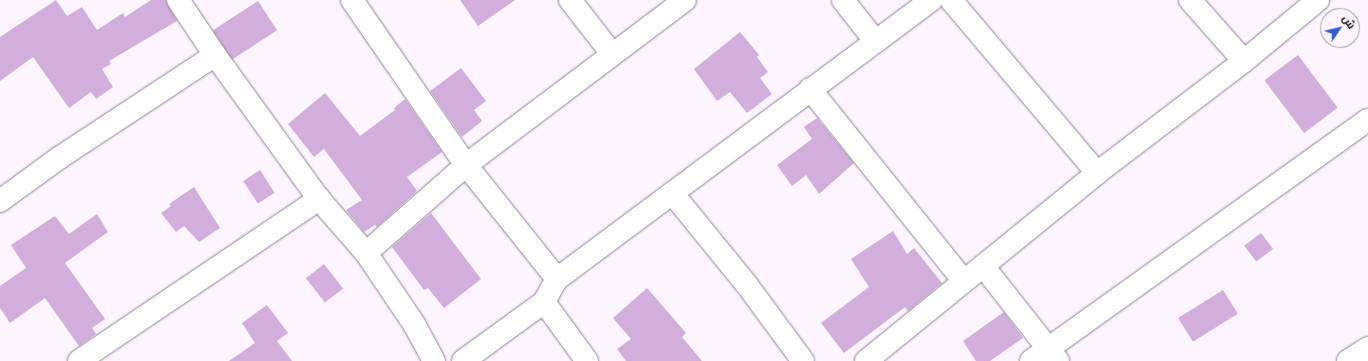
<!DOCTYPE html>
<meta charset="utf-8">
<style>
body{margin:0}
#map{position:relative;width:1368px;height:361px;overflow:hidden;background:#fcf4ff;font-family:"Noto Sans",Cairo,sans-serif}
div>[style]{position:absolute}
.building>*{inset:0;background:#d1aedc;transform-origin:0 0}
.roads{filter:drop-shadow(0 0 1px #8d858f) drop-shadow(0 0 1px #8d858f)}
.street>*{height:22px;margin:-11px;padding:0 11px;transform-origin:11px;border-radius:11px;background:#fff}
span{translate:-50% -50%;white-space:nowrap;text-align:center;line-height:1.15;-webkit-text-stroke:4px #fcf4ff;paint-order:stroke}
.north{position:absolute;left:1320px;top:8px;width:40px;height:40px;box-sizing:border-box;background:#fcf4ff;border:1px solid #9e98a0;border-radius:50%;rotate:55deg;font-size:11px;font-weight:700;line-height:16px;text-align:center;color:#110f12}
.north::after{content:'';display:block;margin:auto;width:14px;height:18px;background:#315fce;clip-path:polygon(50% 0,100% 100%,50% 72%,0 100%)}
</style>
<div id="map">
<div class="building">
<div style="clip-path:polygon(56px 0,67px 16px,82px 7px,97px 30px,123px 13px,125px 17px,151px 0,166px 0,177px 21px,109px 61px,111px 64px,102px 69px,113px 87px,96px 99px,91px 92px,69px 108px,33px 57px,0 81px,0 37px)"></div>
<div style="clip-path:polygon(460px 0,515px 0,478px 26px)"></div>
<div style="left:258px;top:1px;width:35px;height:54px;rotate:57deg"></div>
<div style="clip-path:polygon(740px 32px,759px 55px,757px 57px,768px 72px,760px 78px,772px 94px,747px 113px,730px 92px,717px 101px,694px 69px)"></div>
<div style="left:1298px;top:55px;width:66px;height:42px;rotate:53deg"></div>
<div style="clip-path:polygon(461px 68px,486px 101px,474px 110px,482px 121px,462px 137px,430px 91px)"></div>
<div style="clip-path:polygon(325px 93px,360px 136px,395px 110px,394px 108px,405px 99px,442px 152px,407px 177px,417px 191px,415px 193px,377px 227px,375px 225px,364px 232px,346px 210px,362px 200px,324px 149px,314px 157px,288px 124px)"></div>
<div style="clip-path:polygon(817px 118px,854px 163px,819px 194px,806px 175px,792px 186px,777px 165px,812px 139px,804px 127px)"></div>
<div style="left:260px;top:170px;width:27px;height:20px;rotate:57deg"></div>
<div style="clip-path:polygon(194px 187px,220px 228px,199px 242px,184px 226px,176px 232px,161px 213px,171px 206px,169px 204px)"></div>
<div style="clip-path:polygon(431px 213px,481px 279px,444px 308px,428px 288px,424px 290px,392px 247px)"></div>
<div style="clip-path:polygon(97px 214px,108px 232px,65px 263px,105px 319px,92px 328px,96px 334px,79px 346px,45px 298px,10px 323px,0 308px,0 286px,26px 268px,11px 245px,55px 216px,69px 234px)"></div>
<div style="clip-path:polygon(893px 231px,907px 254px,914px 248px,942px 283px,908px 311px,905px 307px,844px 353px,821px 323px,869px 287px,851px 259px)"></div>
<div style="left:1261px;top:233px;width:20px;height:21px;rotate:53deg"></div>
<div style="left:324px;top:264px;width:31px;height:23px;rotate:52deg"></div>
<div style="clip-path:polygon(647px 288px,686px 333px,682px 337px,702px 361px,626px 361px,617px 349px,631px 339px,613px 318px)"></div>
<div style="left:1223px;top:290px;width:28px;height:53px;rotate:58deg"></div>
<div style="clip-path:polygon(267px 305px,288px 333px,277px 341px,292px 361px,229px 361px,255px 343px,242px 323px)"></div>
<div style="clip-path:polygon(1004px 312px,1023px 338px,990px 361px,976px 361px,963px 341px)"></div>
</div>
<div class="roads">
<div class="street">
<div style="left:352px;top:0;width:201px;rotate:55.4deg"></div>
<div style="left:466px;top:165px;width:146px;rotate:51.4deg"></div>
<div style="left:570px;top:0;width:68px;rotate:52.1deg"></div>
<div style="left:843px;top:0;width:53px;rotate:51.8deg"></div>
<div style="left:951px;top:0;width:226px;rotate:49.8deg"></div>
<div style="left:1190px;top:0;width:81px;rotate:48.5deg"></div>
<div style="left:215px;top:55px;width:178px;rotate:54.2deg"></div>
<div style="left:319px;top:199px;width:72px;rotate:49deg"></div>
<div style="left:366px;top:253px;width:86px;rotate:55.9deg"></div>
<div style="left:414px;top:324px;width:42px;rotate:61.6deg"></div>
<div style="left:810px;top:89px;width:246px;rotate:51.3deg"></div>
<div style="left:673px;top:194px;width:117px;rotate:50.9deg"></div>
<div style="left:747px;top:285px;width:94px;rotate:53.6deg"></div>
<div style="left:0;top:201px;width:73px;rotate:-36.1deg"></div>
<div style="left:59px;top:158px;width:187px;rotate:-33.4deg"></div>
<div style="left:215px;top:55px;width:66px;rotate:-123.9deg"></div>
<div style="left:366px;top:253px;width:133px;rotate:-41.3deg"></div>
<div style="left:466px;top:165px;width:274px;rotate:-37deg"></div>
<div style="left:983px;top:266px;width:121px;rotate:51.7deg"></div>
<div style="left:544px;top:302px;width:73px;rotate:53.9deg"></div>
<div style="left:79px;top:361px;width:290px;rotate:-34deg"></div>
<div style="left:463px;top:361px;width:100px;rotate:-36.1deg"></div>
<div style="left:544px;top:302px;width:26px;rotate:-61deg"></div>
<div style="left:557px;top:279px;width:467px;rotate:-36.7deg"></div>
<div style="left:866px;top:361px;width:298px;rotate:-39.1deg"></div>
<div style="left:1097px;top:173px;width:185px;rotate:-37.3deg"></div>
<div style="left:1244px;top:61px;width:96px;rotate:-39.5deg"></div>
<div style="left:1031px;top:361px;width:414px;rotate:-35.6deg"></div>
<div style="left:1348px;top:361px;width:24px;rotate:-33deg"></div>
</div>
</div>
<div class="north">ش</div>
</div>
